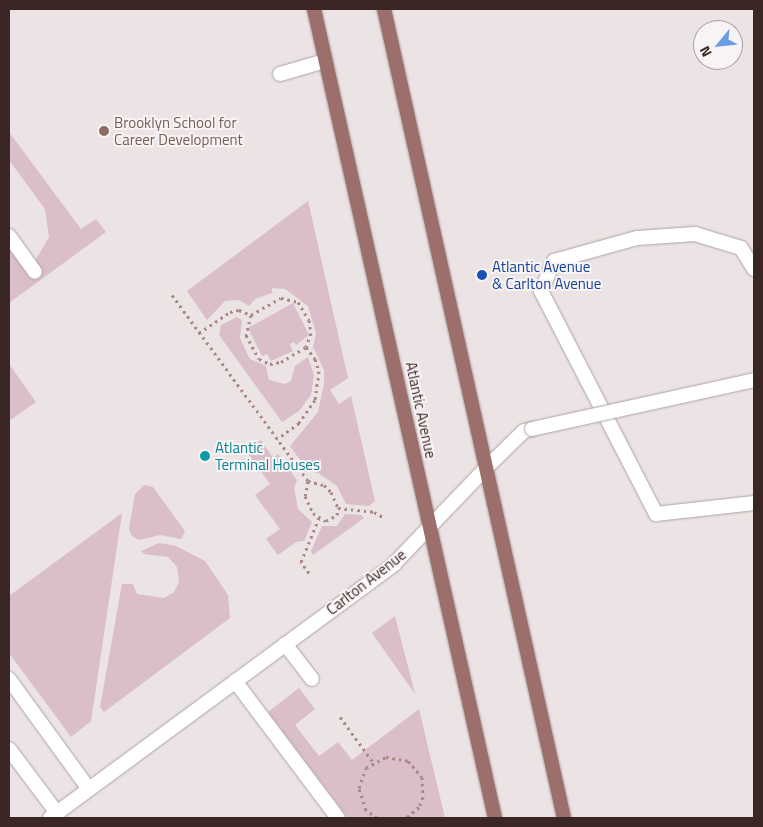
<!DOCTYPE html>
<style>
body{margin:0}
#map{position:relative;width:763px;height:827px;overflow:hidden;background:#ebe3e4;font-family:"Titillium Web",sans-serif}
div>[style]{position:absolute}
.green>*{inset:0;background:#dabec9}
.path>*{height:3px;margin-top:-1.5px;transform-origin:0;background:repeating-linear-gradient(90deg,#ab8787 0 2.5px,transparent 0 6.5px)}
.roads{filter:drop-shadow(0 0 1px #afa3a3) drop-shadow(0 0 1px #afa3a3)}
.service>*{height:14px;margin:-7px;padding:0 7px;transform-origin:7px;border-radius:7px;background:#fff}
.minor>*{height:14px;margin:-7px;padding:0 7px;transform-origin:7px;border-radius:7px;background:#fff}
.primary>*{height:14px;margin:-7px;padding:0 7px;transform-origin:7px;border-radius:7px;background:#9c6f6c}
.bridges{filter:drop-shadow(0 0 1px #afa3a3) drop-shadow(0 0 1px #afa3a3)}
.minor-bridge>*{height:14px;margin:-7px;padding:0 7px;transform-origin:7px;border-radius:7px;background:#fff}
.dots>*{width:14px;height:14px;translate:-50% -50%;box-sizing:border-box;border:2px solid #f8f3f4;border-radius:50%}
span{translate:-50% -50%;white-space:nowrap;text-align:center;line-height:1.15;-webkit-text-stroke:4px #f8f3f4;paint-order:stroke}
.education-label{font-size:15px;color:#785e54}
.left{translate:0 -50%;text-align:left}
.transit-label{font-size:15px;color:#164399}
.street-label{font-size:15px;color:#3a2625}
.culture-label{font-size:15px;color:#0d838f}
.frame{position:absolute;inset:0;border:10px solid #3a2625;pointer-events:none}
.north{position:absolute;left:693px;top:20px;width:50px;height:50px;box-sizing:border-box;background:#f8f3f4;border:1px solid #aca1a1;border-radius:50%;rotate:242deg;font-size:14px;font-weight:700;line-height:20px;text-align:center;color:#3a2625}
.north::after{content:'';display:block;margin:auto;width:18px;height:22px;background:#6a9ee2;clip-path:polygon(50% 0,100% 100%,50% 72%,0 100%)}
</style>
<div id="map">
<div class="green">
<div style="clip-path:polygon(9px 132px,81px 229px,96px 219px,106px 232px,9px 303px,9px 226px,35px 261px,49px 237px,45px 209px,9px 160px)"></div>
<div style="clip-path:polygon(308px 201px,348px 378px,330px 390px,339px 404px,351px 396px,375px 501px,369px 506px,346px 504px,337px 486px,318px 473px,308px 471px,290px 446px,318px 412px,324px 384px,324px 370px,313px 347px,316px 333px,308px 306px,285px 289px,272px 288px,272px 293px,255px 299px,249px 306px,239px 300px,225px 301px,207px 320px,187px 291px)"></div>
<div style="clip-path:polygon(293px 303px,309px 335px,296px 345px,294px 342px,290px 344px,293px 351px,271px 361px,267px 354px,262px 356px,248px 328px)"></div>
<div style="clip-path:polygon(237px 317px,242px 320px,240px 338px,245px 349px,250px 359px,266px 366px,269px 380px,285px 384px,291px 381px,295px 366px,308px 357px,314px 375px,311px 395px,299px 411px,282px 422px,219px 335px,221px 325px)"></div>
<div style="clip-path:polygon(9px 364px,36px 402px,9px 421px)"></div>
<div style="clip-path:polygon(261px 440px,273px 458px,278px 454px,297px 480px,294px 488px,298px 509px,312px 522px,304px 541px,296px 542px,278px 555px,266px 539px,280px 529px,255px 495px,270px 484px,246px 451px)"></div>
<div style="clip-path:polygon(144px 485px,153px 487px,185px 531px,181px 539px,160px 535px,139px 540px,132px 536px,129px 529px,135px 494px)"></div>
<div style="clip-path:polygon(122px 513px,91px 721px,71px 737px,9px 653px,9px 596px)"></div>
<div style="clip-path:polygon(345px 514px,361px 515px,364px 518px,313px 555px,311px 551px,322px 526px,337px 526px)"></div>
<div style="clip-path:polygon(159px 543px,176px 546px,205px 561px,228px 595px,230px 618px,104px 712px,100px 707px,122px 584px,133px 584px,137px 594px,164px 598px,174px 592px,179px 582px,177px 567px,168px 557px,144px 554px,141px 551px)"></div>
<div style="clip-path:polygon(395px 616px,415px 694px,372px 633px)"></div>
<div style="clip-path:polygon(299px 688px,315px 709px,295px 725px,319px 756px,338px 742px,352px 760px,419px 709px,445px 818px,348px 818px,268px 712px)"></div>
</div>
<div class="path">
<div style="left:172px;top:295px;width:230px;rotate:53.8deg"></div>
<div style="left:308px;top:481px;width:15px;rotate:101deg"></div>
<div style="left:305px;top:496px;width:19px;rotate:65deg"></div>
<div style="left:313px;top:513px;width:15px;rotate:32deg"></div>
<div style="left:326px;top:521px;width:13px;rotate:-29deg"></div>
<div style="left:337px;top:515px;width:7px;rotate:-82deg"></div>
<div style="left:338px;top:508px;width:36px;rotate:6deg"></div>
<div style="left:374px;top:512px;width:10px;rotate:29deg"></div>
<div style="left:251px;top:315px;width:34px;rotate:-30deg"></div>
<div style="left:281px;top:298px;width:17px;rotate:13deg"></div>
<div style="left:298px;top:302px;width:21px;rotate:59deg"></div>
<div style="left:309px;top:320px;width:13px;rotate:81deg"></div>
<div style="left:311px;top:333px;width:15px;rotate:110deg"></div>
<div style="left:199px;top:333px;width:37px;rotate:-34deg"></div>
<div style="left:230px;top:312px;width:9px;rotate:-13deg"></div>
<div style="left:239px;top:310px;width:13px;rotate:23deg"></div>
<div style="left:251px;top:315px;width:21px;rotate:104deg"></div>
<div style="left:246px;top:335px;width:27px;rotate:62deg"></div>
<div style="left:259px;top:359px;width:12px;rotate:24deg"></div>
<div style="left:270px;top:364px;width:11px;rotate:-10deg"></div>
<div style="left:281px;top:362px;width:29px;rotate:-31deg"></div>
<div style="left:306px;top:347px;width:15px;rotate:53deg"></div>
<div style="left:315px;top:359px;width:13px;rotate:72deg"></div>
<div style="left:319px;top:371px;width:29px;rotate:98deg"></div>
<div style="left:315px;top:400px;width:28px;rotate:125deg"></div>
<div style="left:299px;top:423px;width:27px;rotate:144deg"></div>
<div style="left:308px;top:481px;width:16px;rotate:14deg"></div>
<div style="left:324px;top:485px;width:10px;rotate:45deg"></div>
<div style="left:331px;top:492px;width:17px;rotate:66deg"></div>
<div style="left:309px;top:573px;width:14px;rotate:-126deg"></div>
<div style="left:301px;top:562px;width:48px;rotate:-67.8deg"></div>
<div style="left:340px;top:717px;width:56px;rotate:53.7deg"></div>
<div style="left:377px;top:818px;width:14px;rotate:-144deg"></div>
<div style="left:366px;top:810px;width:23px;rotate:-108deg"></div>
<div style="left:359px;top:788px;width:21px;rotate:-71deg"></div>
<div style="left:366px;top:768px;width:23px;rotate:-29deg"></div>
<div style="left:386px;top:757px;width:22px;rotate:10deg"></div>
<div style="left:408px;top:761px;width:21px;rotate:49deg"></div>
<div style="left:422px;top:777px;width:20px;rotate:87deg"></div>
<div style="left:423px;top:797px;width:11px;rotate:112deg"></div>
<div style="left:419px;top:807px;width:17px;rotate:140deg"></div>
</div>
<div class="roads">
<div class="service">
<div style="left:280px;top:74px;width:47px;rotate:-16.1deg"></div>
<div style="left:9px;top:236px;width:44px;rotate:54.2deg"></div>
<div style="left:754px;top:269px;width:25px;rotate:-122deg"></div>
<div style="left:741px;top:248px;width:48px;rotate:-163.1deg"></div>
<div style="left:695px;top:234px;width:58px;rotate:176.1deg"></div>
<div style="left:637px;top:238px;width:86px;rotate:164.5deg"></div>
<div style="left:554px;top:261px;width:33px;rotate:113deg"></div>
<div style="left:541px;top:291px;width:251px;rotate:62.7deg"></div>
<div style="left:656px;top:514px;width:99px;rotate:-6.4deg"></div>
<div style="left:285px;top:644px;width:44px;rotate:52.4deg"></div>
<div style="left:9px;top:679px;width:136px;rotate:54deg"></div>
<div style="left:235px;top:681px;width:171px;rotate:53.1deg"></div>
<div style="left:9px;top:749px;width:80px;rotate:53.1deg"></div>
</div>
<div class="minor">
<div style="left:50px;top:818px;width:428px;rotate:-36.4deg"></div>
<div style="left:394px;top:564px;width:132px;rotate:-46.2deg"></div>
<div style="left:485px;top:469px;width:54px;rotate:-44.3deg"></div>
<div style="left:524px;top:431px;width:8px;rotate:-14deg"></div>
</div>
<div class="primary">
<div style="left:314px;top:9px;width:829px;rotate:77.39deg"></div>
<div style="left:384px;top:9px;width:829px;rotate:77.46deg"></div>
</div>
</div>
<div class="bridges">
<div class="minor-bridge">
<div style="left:532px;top:429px;width:227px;rotate:-12.4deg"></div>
</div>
</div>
<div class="dots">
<div style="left:104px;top:131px;background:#8d6e63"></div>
<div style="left:482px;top:275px;background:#1a4fb4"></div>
<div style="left:205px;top:456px;background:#0f9aa8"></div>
</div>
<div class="education-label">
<span class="left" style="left:114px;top:131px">Brooklyn School for<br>Career Development</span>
</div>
<div class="transit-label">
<span class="left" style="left:492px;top:275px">Atlantic Avenue<br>&amp; Carlton Avenue</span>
</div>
<div class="street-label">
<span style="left:421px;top:410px;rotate:78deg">Atlantic Avenue</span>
<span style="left:366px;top:582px;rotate:-38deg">Carlton Avenue</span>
</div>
<div class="culture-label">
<span class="left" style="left:215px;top:456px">Atlantic<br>Terminal Houses</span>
</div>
<div class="frame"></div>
<div class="north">N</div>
</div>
